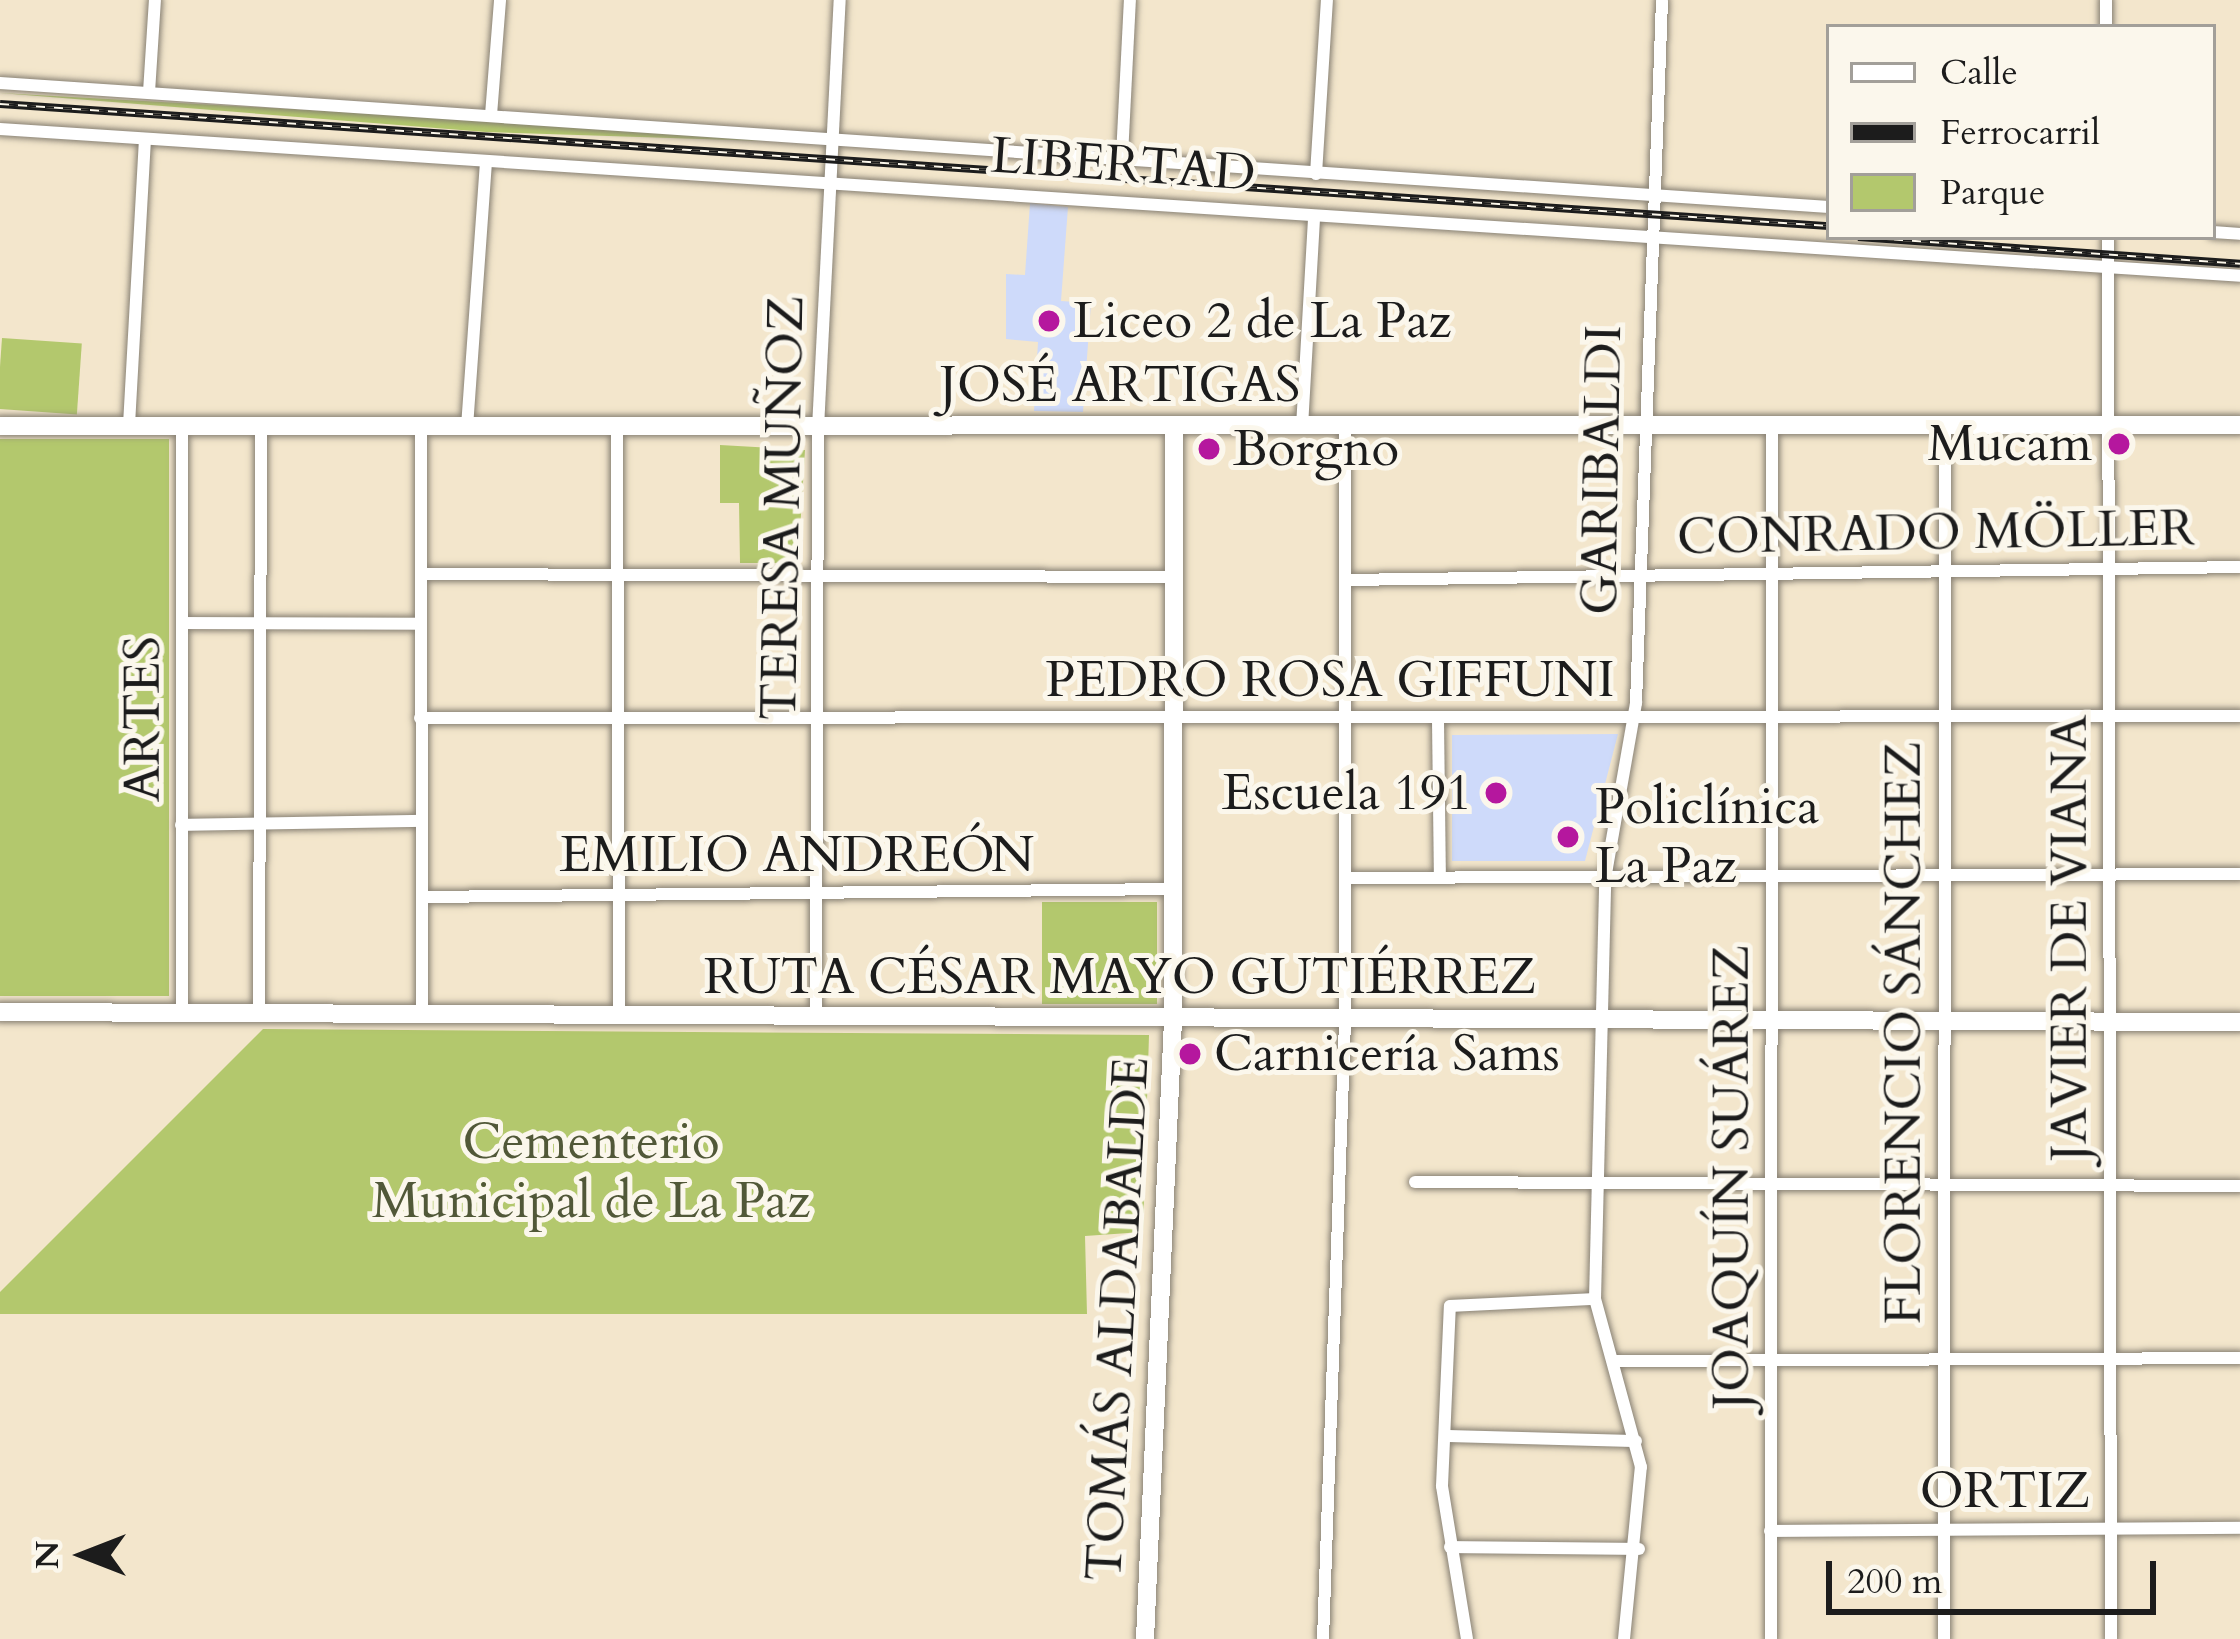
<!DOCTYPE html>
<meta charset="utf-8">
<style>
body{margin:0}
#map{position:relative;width:2240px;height:1639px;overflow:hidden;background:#f3e6cc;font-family:Cardo,serif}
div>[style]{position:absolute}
.built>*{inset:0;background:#cedafa}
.green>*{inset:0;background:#b3c86d;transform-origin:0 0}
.roads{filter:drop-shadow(0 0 3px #888174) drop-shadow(0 0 3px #888174)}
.street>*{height:12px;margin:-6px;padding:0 6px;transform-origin:6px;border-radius:6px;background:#fff}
.secondary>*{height:18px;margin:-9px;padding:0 9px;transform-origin:9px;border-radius:9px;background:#fff}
.rail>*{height:8px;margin-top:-4px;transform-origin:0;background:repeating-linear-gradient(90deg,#fbf7ec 0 9px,#1c1c1c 0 18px);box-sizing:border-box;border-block:3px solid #1c1c1c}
.dots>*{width:33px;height:33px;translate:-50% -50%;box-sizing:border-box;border:6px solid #fbf7ec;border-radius:50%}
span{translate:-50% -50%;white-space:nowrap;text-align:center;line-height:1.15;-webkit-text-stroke:10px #fbf7ec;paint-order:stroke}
.street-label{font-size:51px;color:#1c1c1c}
.poi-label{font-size:51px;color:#1c1c1c}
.left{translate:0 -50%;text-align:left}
.right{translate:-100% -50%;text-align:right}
.park-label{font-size:51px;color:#515838}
.legend{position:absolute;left:1826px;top:24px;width:390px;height:216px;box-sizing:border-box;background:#fbf7ec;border:3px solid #a29f99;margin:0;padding:15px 21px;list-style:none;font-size:36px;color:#1c1c1c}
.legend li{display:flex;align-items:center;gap:24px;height:60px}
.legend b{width:60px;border:3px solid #a29f99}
.north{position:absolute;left:24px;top:1495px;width:120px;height:120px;-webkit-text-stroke:9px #fbf7ec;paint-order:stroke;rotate:270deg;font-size:33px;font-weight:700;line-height:48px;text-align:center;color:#1c1c1c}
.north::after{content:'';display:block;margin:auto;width:42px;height:54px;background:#1c1c1c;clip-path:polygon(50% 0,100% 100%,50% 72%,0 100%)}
.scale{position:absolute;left:1826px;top:1561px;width:330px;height:54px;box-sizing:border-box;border:6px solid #1c1c1c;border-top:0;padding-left:15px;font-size:36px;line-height:42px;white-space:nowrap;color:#1c1c1c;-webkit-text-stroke:9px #fbf7ec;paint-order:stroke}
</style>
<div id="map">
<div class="built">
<div style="clip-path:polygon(1030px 203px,1068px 207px,1061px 301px,1091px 303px,1083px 412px,1034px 411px,1038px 342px,1006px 339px,1006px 274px,1025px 275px)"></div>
<div style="clip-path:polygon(1618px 734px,1585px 861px,1452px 861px,1452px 735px)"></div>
</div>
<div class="green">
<div style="clip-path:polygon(0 93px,797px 137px,798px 142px,486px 132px)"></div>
<div style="left:2px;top:338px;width:80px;height:71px;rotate:4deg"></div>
<div style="left:169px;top:439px;width:557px;height:169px;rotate:90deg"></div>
<div style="clip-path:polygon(720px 445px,805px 450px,798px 563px,740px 563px,739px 503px,720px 503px)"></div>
<div style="left:1157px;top:902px;width:102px;height:115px;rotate:90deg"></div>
<div style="clip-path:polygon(263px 1029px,1149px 1035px,1143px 1232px,1085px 1236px,1087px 1314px,0 1314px,0 1292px)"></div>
</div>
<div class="roads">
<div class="street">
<div style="left:2106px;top:0;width:27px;rotate:90deg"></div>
<div style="left:0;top:83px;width:1833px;rotate:3.88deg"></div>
<div style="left:149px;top:92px;width:92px;rotate:-86.3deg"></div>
<div style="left:491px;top:115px;width:115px;rotate:-85.5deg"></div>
<div style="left:0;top:129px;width:2245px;rotate:3.75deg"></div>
<div style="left:1122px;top:156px;width:156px;rotate:-87.1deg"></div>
<div style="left:1316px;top:174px;width:174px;rotate:-86.4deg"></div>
<div style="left:2213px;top:232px;width:27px;rotate:4deg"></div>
<div style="left:2108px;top:237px;width:1402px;rotate:89.88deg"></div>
<div style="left:129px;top:425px;width:285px;rotate:-86.8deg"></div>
<div style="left:421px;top:427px;width:587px;rotate:89.9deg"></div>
<div style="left:467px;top:427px;width:264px;rotate:-85.9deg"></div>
<div style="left:1302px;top:427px;width:208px;rotate:-86.7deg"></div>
<div style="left:617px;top:428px;width:587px;rotate:89.8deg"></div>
<div style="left:421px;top:574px;width:753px;rotate:0.23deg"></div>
<div style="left:1345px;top:580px;width:895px;rotate:-0.83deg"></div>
<div style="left:182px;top:623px;width:239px;rotate:0.2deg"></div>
<div style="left:420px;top:718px;width:1820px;rotate:-0.06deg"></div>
<div style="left:1438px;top:721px;width:156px;rotate:89.3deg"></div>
<div style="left:181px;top:825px;width:239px;rotate:-1deg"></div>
<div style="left:1347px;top:878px;width:893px;rotate:-0.26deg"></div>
<div style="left:422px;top:897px;width:750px;rotate:-0.61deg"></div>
<div style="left:259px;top:1012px;width:587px;rotate:-89.8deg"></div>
<div style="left:182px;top:1014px;width:589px;rotate:-90deg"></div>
<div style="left:816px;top:1018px;width:590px;rotate:-89.81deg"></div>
<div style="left:818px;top:428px;width:429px;rotate:-87.1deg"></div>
<div style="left:1415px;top:1182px;width:825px;rotate:0.28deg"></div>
<div style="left:1613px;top:1361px;width:627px;rotate:-0.27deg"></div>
<div style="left:1445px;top:1436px;width:191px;rotate:1.5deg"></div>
<div style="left:1770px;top:1531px;width:470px;rotate:-0.4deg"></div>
<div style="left:1450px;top:1547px;width:189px;rotate:0.6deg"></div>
<div style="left:1323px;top:1639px;width:617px;rotate:-87.96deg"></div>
<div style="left:1345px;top:1022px;width:595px;rotate:-90deg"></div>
<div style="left:1467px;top:1639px;width:155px;rotate:-99.3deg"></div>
<div style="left:1442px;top:1486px;width:180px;rotate:-87.5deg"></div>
<div style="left:1450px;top:1306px;width:145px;rotate:-2.8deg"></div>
<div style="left:1624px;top:1639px;width:173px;rotate:-84.4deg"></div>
<div style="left:1641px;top:1467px;width:174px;rotate:-105.3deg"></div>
<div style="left:1595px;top:1299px;width:420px;rotate:-88.6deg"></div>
<div style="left:1605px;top:879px;width:179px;rotate:-80deg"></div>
<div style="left:1636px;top:703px;width:703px;rotate:-87.88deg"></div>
<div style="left:1771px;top:1639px;width:1212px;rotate:-89.95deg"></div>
<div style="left:1944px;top:1639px;width:1212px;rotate:-89.95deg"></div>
</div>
<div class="secondary">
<div style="left:0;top:426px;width:2240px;rotate:-0.03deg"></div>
<div style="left:0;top:1012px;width:2240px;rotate:0.26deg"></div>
<div style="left:1145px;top:1639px;width:621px;rotate:-87.41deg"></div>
<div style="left:1173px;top:1019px;width:591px;rotate:-89.9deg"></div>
</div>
</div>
<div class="rail">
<div style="left:0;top:104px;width:1833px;rotate:3.82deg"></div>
<div style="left:1858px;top:237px;width:383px;rotate:4deg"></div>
</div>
<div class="dots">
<div style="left:1049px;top:321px;background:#b5179e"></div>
<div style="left:2119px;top:444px;background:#b5179e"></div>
<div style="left:1209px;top:449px;background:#b5179e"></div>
<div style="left:1496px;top:793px;background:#b5179e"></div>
<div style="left:1568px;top:837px;background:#b5179e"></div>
<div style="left:1190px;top:1054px;background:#b5179e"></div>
</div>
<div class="street-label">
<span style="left:1123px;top:165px;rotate:4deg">LIBERTAD</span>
<span style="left:1120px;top:385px">JOSÉ ARTIGAS</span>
<span style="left:1602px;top:470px;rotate:-89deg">GARIBALDI</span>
<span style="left:783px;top:508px;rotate:-89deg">TERESA MUÑOZ</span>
<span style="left:1936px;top:533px;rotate:-1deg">CONRADO MÖLLER</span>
<span style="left:1330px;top:680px">PEDRO ROSA GIFFUNI</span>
<span style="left:143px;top:719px;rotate:-90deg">ARTES</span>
<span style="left:797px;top:855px">EMILIO ANDREÓN</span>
<span style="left:2070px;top:938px;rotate:-90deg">JAVIER DE VIANA</span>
<span style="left:1120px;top:977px">RUTA CÉSAR MAYO GUTIÉRREZ</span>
<span style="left:1904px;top:1033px;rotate:-90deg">FLORENCIO SÁNCHEZ</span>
<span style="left:1732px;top:1177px;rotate:-90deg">JOAQUÍN SUÁREZ</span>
<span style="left:1118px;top:1319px;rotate:-87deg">TOMÁS ALDABALDE</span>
<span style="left:2005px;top:1491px">ORTIZ</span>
</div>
<div class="poi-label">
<span class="left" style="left:1073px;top:321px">Liceo 2 de La Paz</span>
<span class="right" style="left:2092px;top:444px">Mucam</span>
<span class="left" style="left:1233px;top:449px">Borgno</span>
<span class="right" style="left:1472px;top:793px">Escuela 191</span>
<span class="left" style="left:1595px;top:837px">Policlínica<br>La Paz</span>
<span class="left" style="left:1214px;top:1054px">Carnicería Sams</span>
</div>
<div class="park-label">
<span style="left:591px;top:1172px">Cementerio<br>Municipal de La Paz</span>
</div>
<ul class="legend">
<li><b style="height:15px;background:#fff"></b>Calle</li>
<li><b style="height:15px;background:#1c1c1c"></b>Ferrocarril</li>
<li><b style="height:33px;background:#b3c86d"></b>Parque</li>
</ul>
<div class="north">N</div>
<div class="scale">200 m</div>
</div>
